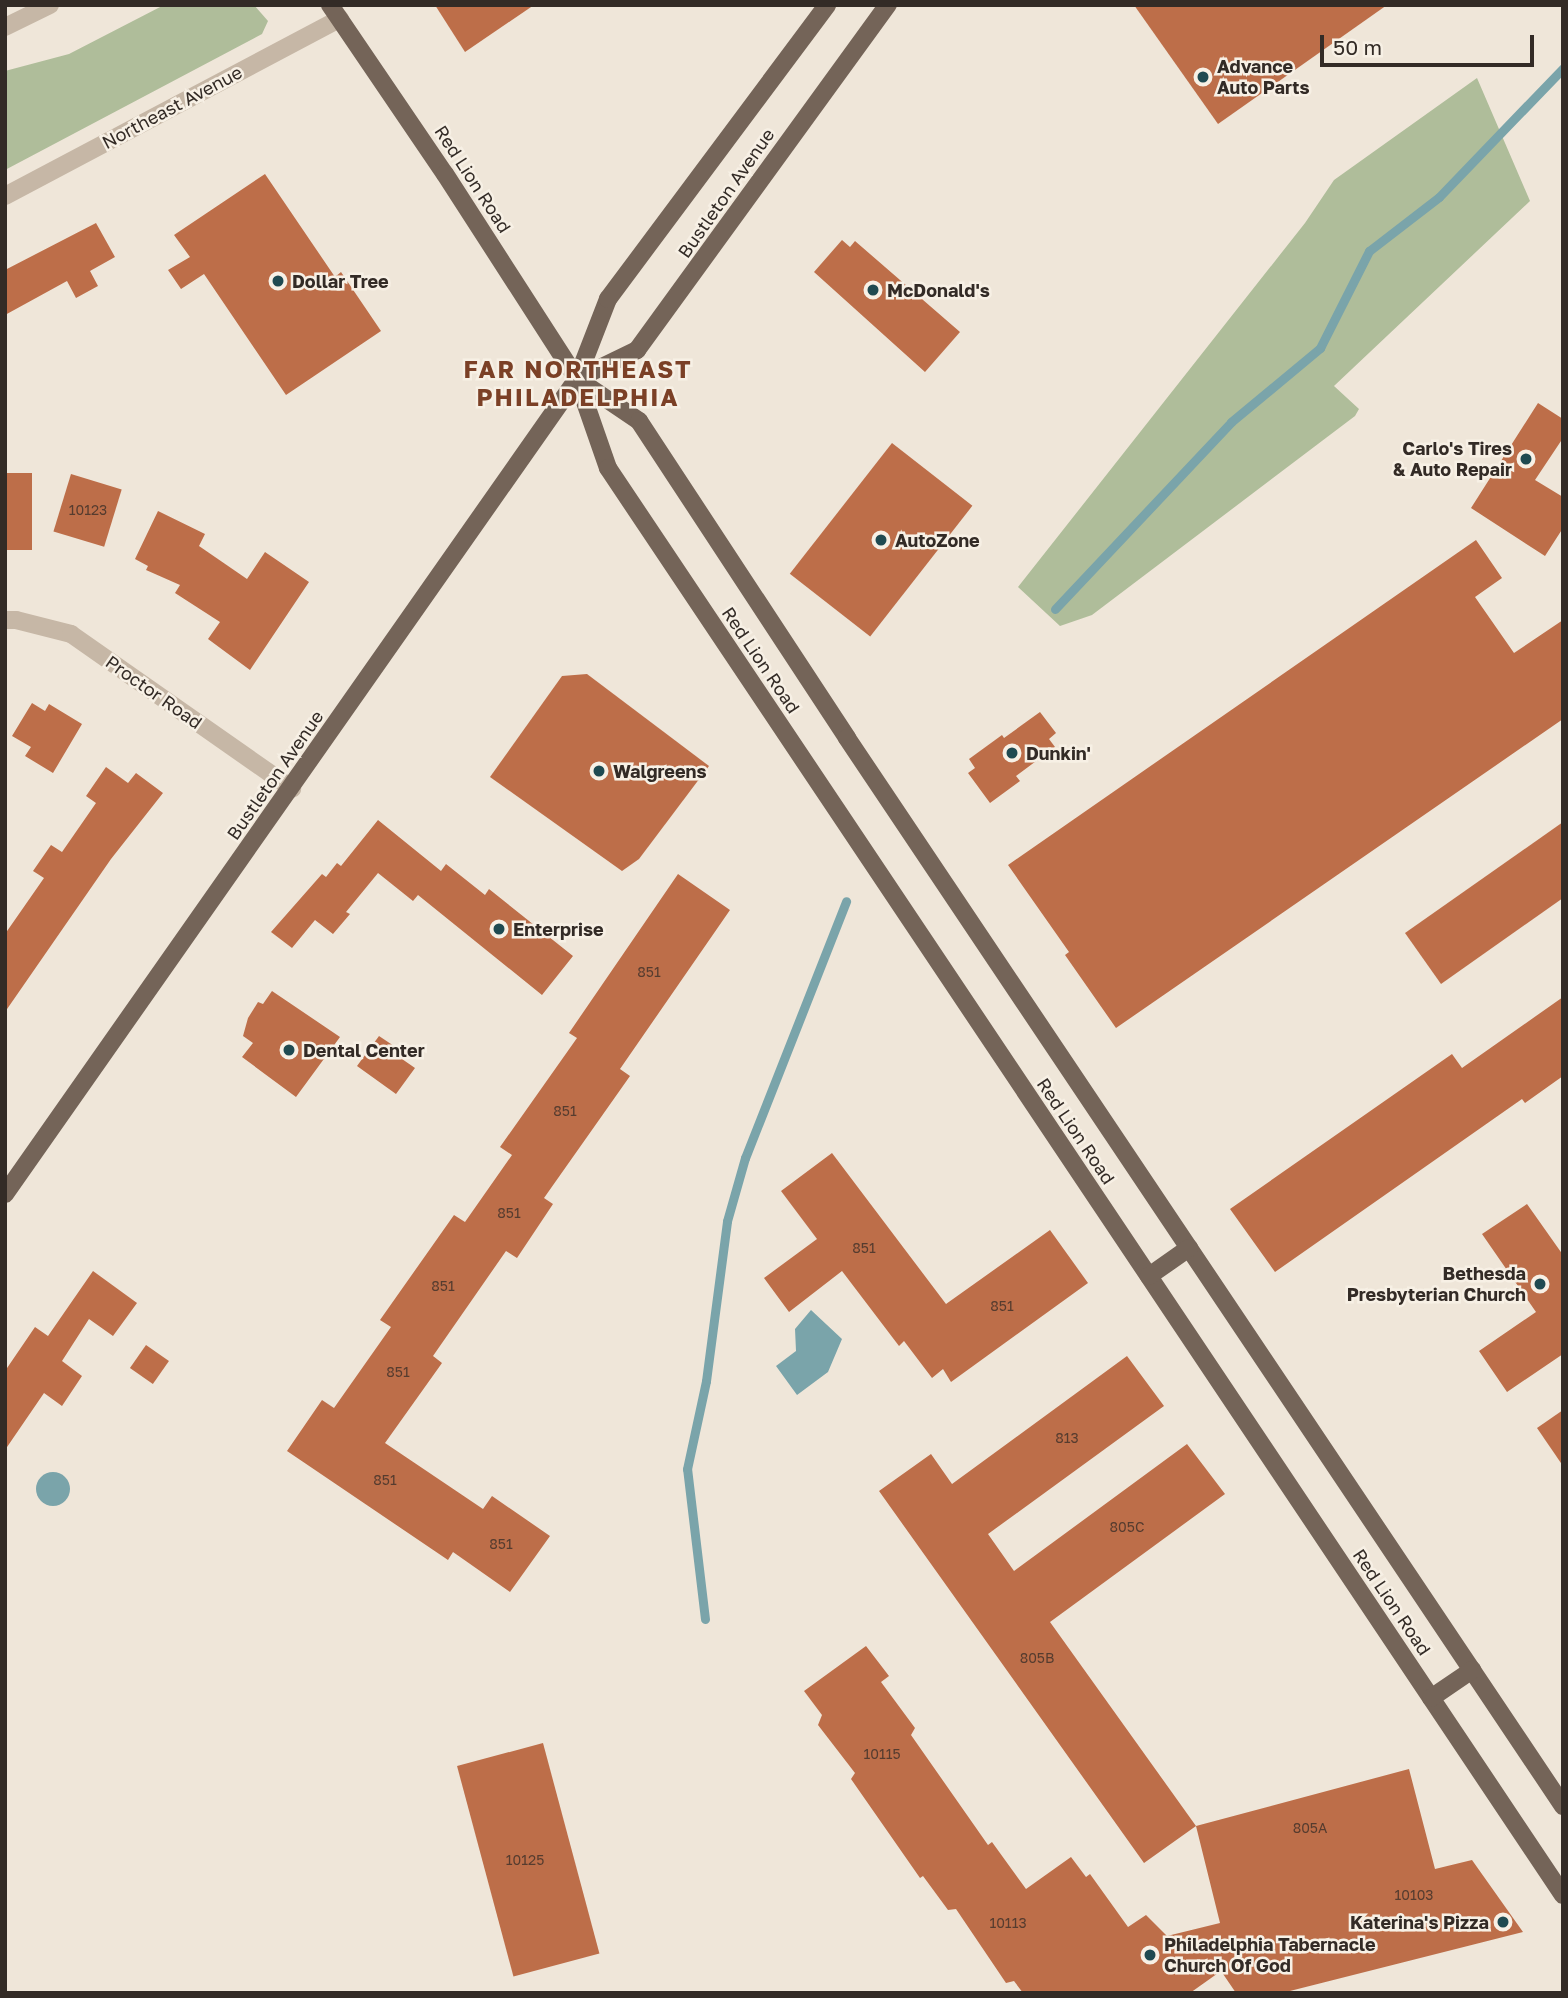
<!DOCTYPE html>
<style>
body{margin:0}
#map{position:relative;width:1568px;height:1998px;overflow:hidden;background:#efe6d9;font-family:"Golos Text",sans-serif}
div>[style]{position:absolute}
.green>*{inset:0;background:#afbd9a}
.water>*{inset:0;background:#7aa4aa}
.round{border-radius:50%}
.stream>*{height:9px;margin:-4.5px;padding:0 4.5px;transform-origin:4.5px;border-radius:4.5px;background:#7aa4aa}
.building>*{inset:0;background:#bd6e49;transform-origin:0 0}
.minor>*{height:18px;margin:-9px;padding:0 9px;transform-origin:9px;border-radius:9px;background:#c6b7a6}
.primary>*{height:18px;margin:-9px;padding:0 9px;transform-origin:9px;border-radius:9px;background:#746458}
.dots>*{width:19px;height:19px;translate:-50% -50%;box-sizing:border-box;border:4px solid #f7f0e5;border-radius:50%}
span{translate:-50% -50%;white-space:nowrap;text-align:center;line-height:1.15;-webkit-text-stroke:5px #f7f0e5;paint-order:stroke}
.number-label{font-size:14px;color:#563c2f}
.number-label span{-webkit-text-stroke-width:0}
.poi-label{font-size:18px;color:#332b26;font-weight:700}
.left{translate:0 -50%;text-align:left}
.right{translate:-100% -50%;text-align:right}
.street-label{font-size:18px;color:#332b26}
.district-label{font-size:24px;color:#7b4026;font-weight:700;letter-spacing:2px}
.frame{position:absolute;inset:0;border:7px solid #332b26;pointer-events:none}
.scale{position:absolute;left:1320px;top:35px;width:214px;height:32px;box-sizing:border-box;border:4px solid #332b26;border-top:0;padding-left:9px;font-size:21px;line-height:24px;white-space:nowrap;color:#332b26;-webkit-text-stroke:5px #f7f0e5;paint-order:stroke}
</style>
<div id="map">
<div class="green">
<div style="clip-path:polygon(164px 5px,254px 5px,268px 21px,262px 34px,5px 170px,5px 71px,69px 54px)"></div>
<div style="clip-path:polygon(1477px 78px,1530px 201px,1334px 386px,1359px 409px,1355px 416px,1092px 615px,1060px 626px,1018px 587px,1305px 223px,1334px 180px)"></div>
</div>
<div class="water">
<div style="clip-path:polygon(811px 1310px,842px 1339px,828px 1372px,797px 1395px,776px 1366px,796px 1351px,795px 1329px)"></div>
<div class="round" style="left:36px;top:1472px;width:34px;height:34px"></div>
</div>
<div class="stream">
<div style="left:1055px;top:609px;width:257px;rotate:-46.7deg"></div>
<div style="left:1231px;top:422px;width:116px;rotate:-39.7deg"></div>
<div style="left:1320px;top:348px;width:109px;rotate:-63.2deg"></div>
<div style="left:1369px;top:251px;width:88px;rotate:-37.6deg"></div>
<div style="left:1439px;top:197px;width:179px;rotate:-46.1deg"></div>
<div style="left:705px;top:1619px;width:151px;rotate:-96.8deg"></div>
<div style="left:687px;top:1469px;width:90px;rotate:-77.8deg"></div>
<div style="left:706px;top:1381px;width:161px;rotate:-82.5deg"></div>
<div style="left:727px;top:1221px;width:66px;rotate:-74.1deg"></div>
<div style="left:745px;top:1158px;width:276px;rotate:-68.5deg"></div>
</div>
<div class="building">
<div style="clip-path:polygon(435px 5px,534px 5px,465px 52px)"></div>
<div style="clip-path:polygon(1134px 5px,1387px 5px,1218px 124px)"></div>
<div style="clip-path:polygon(265px 174px,335px 277px,341px 272px,381px 331px,286px 395px,204px 274px,181px 289px,168px 270px,190px 257px,174px 235px)"></div>
<div style="clip-path:polygon(96px 223px,115px 257px,90px 271px,98px 286px,76px 298px,67px 281px,5px 315px,5px 270px)"></div>
<div style="clip-path:polygon(842px 240px,850px 247px,855px 241px,960px 332px,925px 372px,814px 272px)"></div>
<div style="clip-path:polygon(1538px 403px,1563px 419px,1563px 438px,1535px 480px,1563px 497px,1563px 528px,1545px 556px,1471px 508px)"></div>
<div style="left:892px;top:443px;width:102px;height:166px;rotate:38deg"></div>
<div style="left:5px;top:473px;width:27px;height:77px"></div>
<div style="left:71px;top:474px;width:53px;height:60px;rotate:17deg"></div>
<div style="clip-path:polygon(158px 511px,205px 534px,199px 546px,247px 579px,265px 552px,309px 582px,250px 670px,208px 639px,220px 622px,175px 593px,180px 585px,146px 570px,148px 566px,135px 559px)"></div>
<div style="clip-path:polygon(1476px 540px,1502px 578px,1475px 597px,1514px 653px,1563px 620px,1563px 719px,1116px 1028px,1065px 955px,1069px 952px,1008px 865px)"></div>
<div style="clip-path:polygon(587px 674px,709px 766px,639px 859px,622px 871px,490px 777px,562px 676px)"></div>
<div style="clip-path:polygon(32px 703px,45px 711px,49px 704px,82px 724px,53px 773px,25px 756px,31px 747px,12px 736px)"></div>
<div style="clip-path:polygon(1040px 712px,1056px 733px,1049px 739px,1055px 747px,1016px 776px,1020px 781px,990px 803px,968px 773px,975px 768px,969px 759px,1002px 735px,1004px 738px)"></div>
<div style="clip-path:polygon(106px 767px,128px 783px,136px 773px,163px 793px,111px 859px,5px 1012px,5px 934px,44px 878px,33px 871px,51px 845px,62px 852px,96px 803px,86px 796px)"></div>
<div style="clip-path:polygon(378px 820px,441px 871px,446px 864px,485px 895px,489px 889px,573px 956px,542px 995px,418px 895px,413px 901px,378px 873px,346px 912px,350px 914px,333px 934px,315px 920px,292px 948px,271px 932px,322px 874px,326px 877px,337px 863px,341px 866px)"></div>
<div style="clip-path:polygon(1563px 822px,1563px 898px,1441px 984px,1405px 933px)"></div>
<div style="clip-path:polygon(678px 874px,730px 910px,620px 1069px,630px 1076px,544px 1198px,553px 1204px,517px 1258px,506px 1251px,433px 1356px,442px 1363px,385px 1443px,483px 1509px,492px 1496px,550px 1536px,510px 1592px,453px 1552px,448px 1560px,287px 1451px,322px 1400px,334px 1408px,391px 1327px,380px 1320px,454px 1215px,465px 1222px,512px 1155px,500px 1147px,577px 1038px,569px 1033px)"></div>
<div style="clip-path:polygon(272px 991px,340px 1037px,296px 1097px,242px 1057px,253px 1043px,243px 1036px,248px 1018px,258px 1002px,263px 1004px)"></div>
<div style="clip-path:polygon(1563px 997px,1563px 1076px,1525px 1103px,1522px 1099px,1275px 1272px,1230px 1209px,1452px 1054px,1462px 1068px)"></div>
<div style="clip-path:polygon(379px 1036px,406px 1054px,402px 1059px,415px 1068px,396px 1094px,357px 1066px)"></div>
<div style="clip-path:polygon(832px 1153px,946px 1304px,1050px 1230px,1088px 1283px,951px 1382px,943px 1369px,932px 1378px,904px 1341px,899px 1346px,842px 1271px,789px 1312px,764px 1278px,817px 1239px,781px 1191px)"></div>
<div style="clip-path:polygon(1527px 1204px,1563px 1255px,1563px 1354px,1507px 1392px,1479px 1351px,1536px 1312px,1482px 1234px)"></div>
<div style="clip-path:polygon(93px 1271px,137px 1303px,113px 1336px,89px 1319px,62px 1361px,82px 1376px,62px 1406px,44px 1393px,5px 1450px,5px 1371px,35px 1327px,48px 1336px)"></div>
<div style="left:146px;top:1345px;width:28px;height:28px;rotate:35deg"></div>
<div style="clip-path:polygon(1127px 1356px,1164px 1406px,988px 1534px,1014px 1571px,1187px 1444px,1225px 1494px,1050px 1622px,1196px 1826px,1144px 1863px,879px 1491px,931px 1454px,952px 1484px)"></div>
<div style="clip-path:polygon(1563px 1410px,1563px 1466px,1537px 1428px)"></div>
<div style="clip-path:polygon(866px 1646px,889px 1676px,881px 1682px,915px 1728px,911px 1735px,988px 1845px,992px 1842px,1026px 1889px,1071px 1857px,1086px 1877px,1090px 1874px,1128px 1927px,1146px 1915px,1167px 1936px,1220px 1923px,1196px 1826px,1409px 1769px,1435px 1869px,1472px 1860px,1523px 1932px,1282px 1993px,1236px 1993px,1221px 1971px,1190px 1993px,1023px 1993px,1014px 1981px,1006px 1983px,956px 1909px,948px 1910px,923px 1876px,920px 1878px,851px 1779px,855px 1773px,818px 1725px,822px 1715px,804px 1691px)"></div>
<div style="left:543px;top:1743px;width:218px;height:89px;rotate:75deg"></div>
</div>
<div class="minor">
<div style="left:5px;top:27px;width:50px;rotate:-26.1deg"></div>
<div style="left:5px;top:196px;width:379px;rotate:-27.9deg"></div>
<div style="left:5px;top:620px;width:11px"></div>
<div style="left:16px;top:620px;width:57px;rotate:14.3deg"></div>
<div style="left:71px;top:634px;width:270px;rotate:35deg"></div>
</div>
<div class="primary">
<div style="left:330px;top:5px;width:204px;rotate:55.8deg"></div>
<div style="left:445px;top:174px;width:244px;rotate:57.2deg"></div>
<div style="left:577px;top:379px;width:94px;rotate:70.8deg"></div>
<div style="left:608px;top:468px;width:1717px;rotate:56.21deg"></div>
<div style="left:577px;top:379px;width:75px;rotate:34.1deg"></div>
<div style="left:639px;top:421px;width:379px;rotate:56.7deg"></div>
<div style="left:847px;top:738px;width:1286px;rotate:56.16deg"></div>
<div style="left:577px;top:379px;width:67px;rotate:-25.8deg"></div>
<div style="left:637px;top:350px;width:427px;rotate:-54deg"></div>
<div style="left:5px;top:1194px;width:996px;rotate:-54.94deg"></div>
<div style="left:577px;top:379px;width:86px;rotate:-68.8deg"></div>
<div style="left:608px;top:299px;width:367px;rotate:-53.3deg"></div>
<div style="left:1149px;top:1276px;width:49px;rotate:-35deg"></div>
<div style="left:1431px;top:1698px;width:50px;rotate:-34.3deg"></div>
</div>
<div class="dots">
<div style="left:1203px;top:77px;background:#1f4a51"></div>
<div style="left:278px;top:281px;background:#1f4a51"></div>
<div style="left:873px;top:290px;background:#1f4a51"></div>
<div style="left:1526px;top:459px;background:#1f4a51"></div>
<div style="left:881px;top:540px;background:#1f4a51"></div>
<div style="left:1012px;top:753px;background:#1f4a51"></div>
<div style="left:599px;top:771px;background:#1f4a51"></div>
<div style="left:499px;top:929px;background:#1f4a51"></div>
<div style="left:289px;top:1050px;background:#1f4a51"></div>
<div style="left:1540px;top:1284px;background:#1f4a51"></div>
<div style="left:1503px;top:1922px;background:#1f4a51"></div>
<div style="left:1150px;top:1955px;background:#1f4a51"></div>
</div>
<div class="number-label">
<span style="left:88px;top:510px">10123</span>
<span style="left:649px;top:972px">851</span>
<span style="left:565px;top:1111px">851</span>
<span style="left:509px;top:1213px">851</span>
<span style="left:864px;top:1248px">851</span>
<span style="left:443px;top:1286px">851</span>
<span style="left:1002px;top:1306px">851</span>
<span style="left:398px;top:1372px">851</span>
<span style="left:1067px;top:1438px">813</span>
<span style="left:385px;top:1480px">851</span>
<span style="left:1127px;top:1527px">805C</span>
<span style="left:501px;top:1544px">851</span>
<span style="left:1037px;top:1658px">805B</span>
<span style="left:882px;top:1754px">10115</span>
<span style="left:1310px;top:1828px">805A</span>
<span style="left:525px;top:1860px">10125</span>
<span style="left:1414px;top:1895px">10103</span>
<span style="left:1008px;top:1923px">10113</span>
</div>
<div class="poi-label">
<span class="left" style="left:1217px;top:77px">Advance<br>Auto Parts</span>
<span class="left" style="left:292px;top:281px">Dollar Tree</span>
<span class="left" style="left:887px;top:290px">McDonald's</span>
<span class="right" style="left:1512px;top:459px">Carlo's Tires<br>&amp; Auto Repair</span>
<span class="left" style="left:895px;top:540px">AutoZone</span>
<span class="left" style="left:1026px;top:753px">Dunkin'</span>
<span class="left" style="left:613px;top:771px">Walgreens</span>
<span class="left" style="left:513px;top:929px">Enterprise</span>
<span class="left" style="left:303px;top:1050px">Dental Center</span>
<span class="right" style="left:1526px;top:1284px">Bethesda<br>Presbyterian Church</span>
<span class="right" style="left:1489px;top:1922px">Katerina's Pizza</span>
<span class="left" style="left:1164px;top:1955px">Philadelphia Tabernacle<br>Church Of God</span>
</div>
<div class="street-label">
<span style="left:172px;top:107px;rotate:-28deg">Northeast Avenue</span>
<span style="left:473px;top:179px;rotate:57deg">Red Lion Road</span>
<span style="left:726px;top:193px;rotate:-55deg">Bustleton Avenue</span>
<span style="left:761px;top:660px;rotate:56deg">Red Lion Road</span>
<span style="left:154px;top:692px;rotate:35deg">Proctor Road</span>
<span style="left:275px;top:775px;rotate:-55deg">Bustleton Avenue</span>
<span style="left:1076px;top:1131px;rotate:56deg">Red Lion Road</span>
<span style="left:1392px;top:1602px;rotate:56deg">Red Lion Road</span>
</div>
<div class="district-label">
<span style="left:578px;top:383px">FAR NORTHEAST<br>PHILADELPHIA</span>
</div>
<div class="frame"></div>
<div class="scale">50 m</div>
</div>
